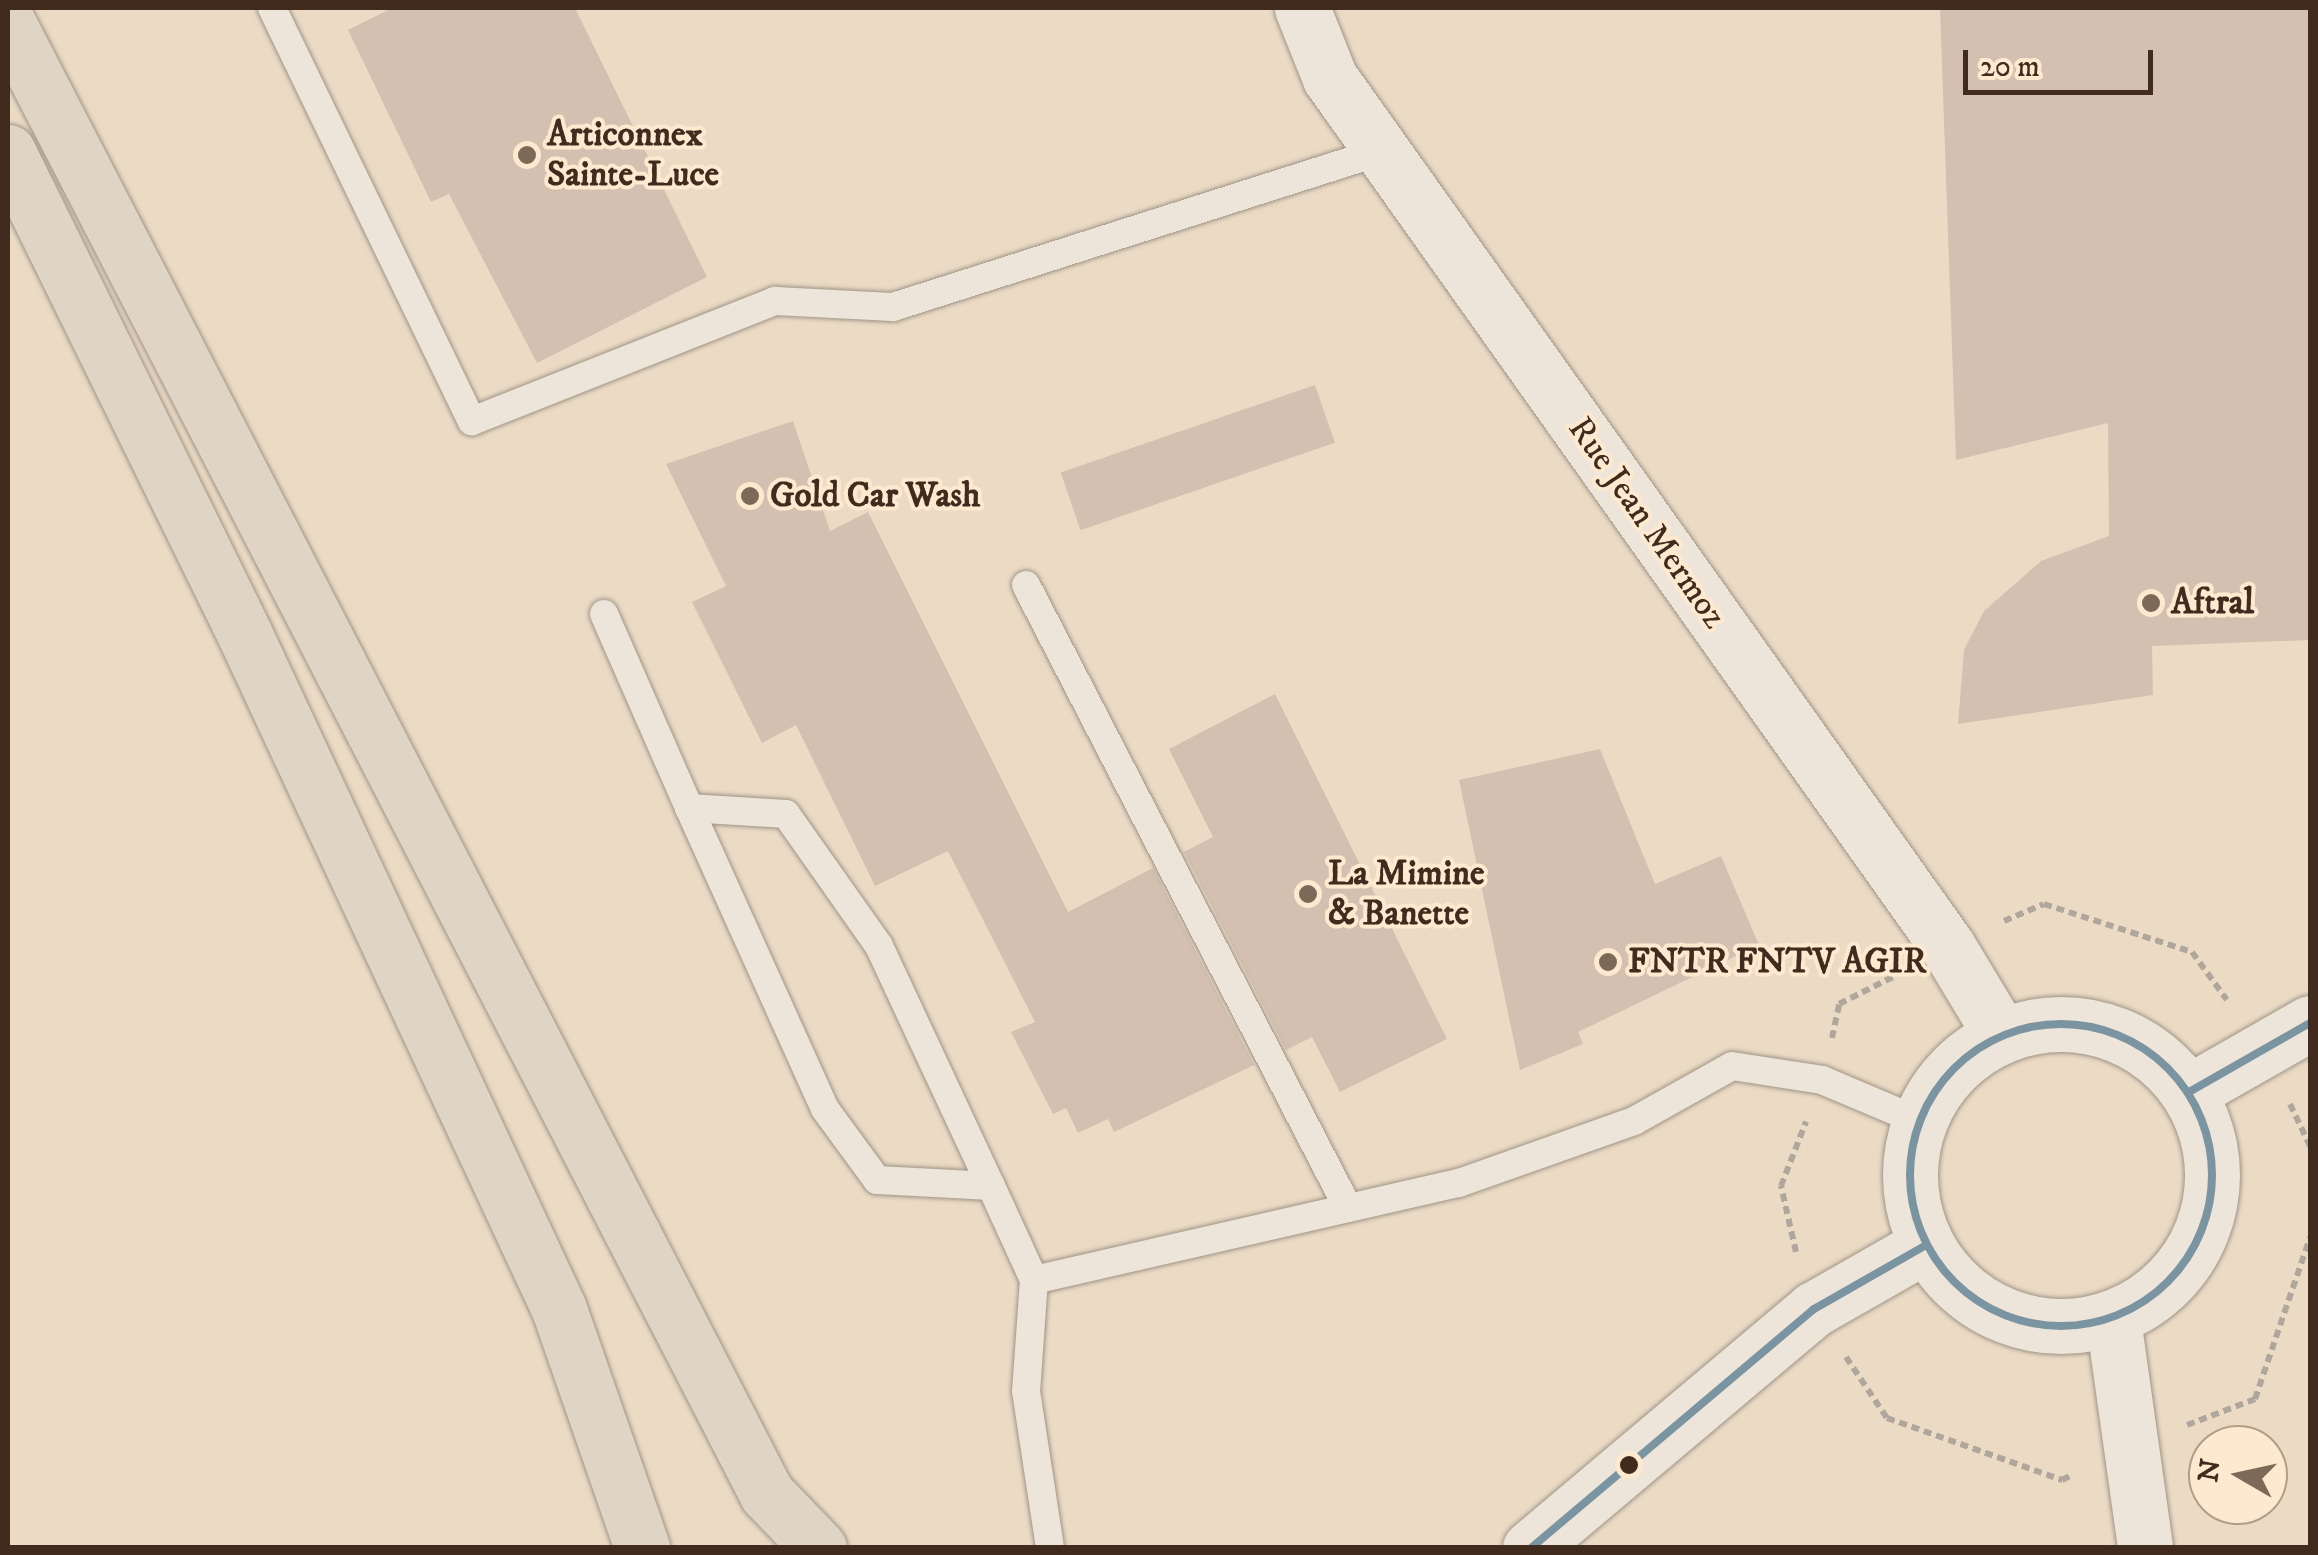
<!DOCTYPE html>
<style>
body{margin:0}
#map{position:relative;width:2318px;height:1555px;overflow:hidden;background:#ebdbc5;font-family:"IM FELL DW Pica",serif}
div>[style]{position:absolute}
.building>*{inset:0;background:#d3c0b1;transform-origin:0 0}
.path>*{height:6px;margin-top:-3px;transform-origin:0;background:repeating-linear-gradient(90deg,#afa69c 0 8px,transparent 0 13px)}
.roads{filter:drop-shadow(0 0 2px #a09486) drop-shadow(0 0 2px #a09486)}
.lane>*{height:28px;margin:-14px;padding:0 14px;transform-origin:14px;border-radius:14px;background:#ede5da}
.street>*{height:55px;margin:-27.5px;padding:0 27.5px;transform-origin:27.5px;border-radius:27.5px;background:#ede5da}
.street>.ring{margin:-27.5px;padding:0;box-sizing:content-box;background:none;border:55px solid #ede5da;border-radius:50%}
.primary>*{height:55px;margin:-27.5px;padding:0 27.5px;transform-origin:27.5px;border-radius:27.5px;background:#e0d5c5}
.bus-1>*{height:8px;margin:-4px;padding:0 4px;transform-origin:4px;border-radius:4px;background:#7b94a1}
.bus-1>.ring{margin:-4px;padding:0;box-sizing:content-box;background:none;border:8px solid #7b94a1;border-radius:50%}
.dots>*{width:28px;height:28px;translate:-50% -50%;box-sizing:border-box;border:5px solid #fce9cf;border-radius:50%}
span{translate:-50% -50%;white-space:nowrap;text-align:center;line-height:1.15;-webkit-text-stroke:8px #fce9cf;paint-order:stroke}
.poi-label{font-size:35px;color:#412b1e;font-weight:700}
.left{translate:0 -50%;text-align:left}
.street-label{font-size:35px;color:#412b1e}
.frame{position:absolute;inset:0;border:10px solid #412b1e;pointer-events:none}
.north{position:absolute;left:2188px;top:1425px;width:100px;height:100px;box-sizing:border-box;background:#fce9cf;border:2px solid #b19d88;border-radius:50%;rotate:279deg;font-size:28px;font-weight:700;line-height:40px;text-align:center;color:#412b1e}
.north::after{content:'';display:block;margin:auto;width:35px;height:45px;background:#7c6958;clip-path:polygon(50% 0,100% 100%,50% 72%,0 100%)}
.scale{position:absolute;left:1963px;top:50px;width:190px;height:45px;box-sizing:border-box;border:5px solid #412b1e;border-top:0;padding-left:12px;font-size:30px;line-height:35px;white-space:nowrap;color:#412b1e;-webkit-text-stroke:8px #fce9cf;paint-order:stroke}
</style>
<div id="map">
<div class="building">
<div style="clip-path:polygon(392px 8px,575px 8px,707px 277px,537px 363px,449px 194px,431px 202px,348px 30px)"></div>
<div style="clip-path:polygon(1940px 8px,2310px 8px,2310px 640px,2152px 646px,2153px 695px,1958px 724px,1964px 650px,1984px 611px,2041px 561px,2109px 536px,2108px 423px,1956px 460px)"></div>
<div style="left:1315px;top:385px;width:61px;height:269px;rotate:71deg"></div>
<div style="clip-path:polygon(793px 421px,830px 531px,868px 512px,1068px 912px,1153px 868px,1254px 1065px,1114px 1132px,1108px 1119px,1078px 1133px,1066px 1108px,1053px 1114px,1011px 1032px,1035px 1022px,948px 851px,875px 886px,796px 725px,762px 743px,692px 602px,726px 586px,666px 464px)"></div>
<div style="clip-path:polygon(1275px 694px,1447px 1039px,1340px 1092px,1312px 1037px,1286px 1050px,1184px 852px,1213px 837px,1169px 749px)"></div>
<div style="clip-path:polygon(1600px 749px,1655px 884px,1721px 856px,1759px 945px,1578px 1032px,1583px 1044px,1520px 1070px,1459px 780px)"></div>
</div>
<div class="path">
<div style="left:2004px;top:921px;width:43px;rotate:-23deg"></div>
<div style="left:2044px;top:904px;width:156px;rotate:18deg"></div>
<div style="left:2192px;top:952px;width:59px;rotate:53.9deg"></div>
<div style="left:1832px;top:1038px;width:35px;rotate:-78deg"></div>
<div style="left:1839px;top:1004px;width:63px;rotate:-26.6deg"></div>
<div style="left:2290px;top:1104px;width:47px;rotate:64.5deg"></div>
<div style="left:1796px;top:1252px;width:68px;rotate:-102.8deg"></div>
<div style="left:1781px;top:1186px;width:69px;rotate:-68.7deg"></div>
<div style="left:1846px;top:1357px;width:73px;rotate:56.1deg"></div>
<div style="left:1887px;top:1418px;width:186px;rotate:19.5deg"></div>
<div style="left:2062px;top:1480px;width:13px;rotate:-27deg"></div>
<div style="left:2187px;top:1425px;width:73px;rotate:-20.9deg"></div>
<div style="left:2255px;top:1399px;width:171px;rotate:-71.2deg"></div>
</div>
<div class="roads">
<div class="lane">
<div style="left:272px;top:8px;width:459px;rotate:64.2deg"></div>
<div style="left:472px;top:421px;width:326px;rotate:-21.6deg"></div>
<div style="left:775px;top:301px;width:118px;rotate:2.9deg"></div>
<div style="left:893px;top:307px;width:513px;rotate:-17.69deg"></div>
<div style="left:1026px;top:585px;width:701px;rotate:62.67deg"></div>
<div style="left:604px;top:614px;width:212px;rotate:66.3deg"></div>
<div style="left:991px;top:1186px;width:114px;rotate:-177deg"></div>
<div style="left:877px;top:1180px;width:88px;rotate:-126.2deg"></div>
<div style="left:825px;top:1109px;width:330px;rotate:-114.3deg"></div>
<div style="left:689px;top:808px;width:97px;rotate:3.5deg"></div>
<div style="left:786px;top:814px;width:161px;rotate:54.8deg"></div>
<div style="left:879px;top:946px;width:265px;rotate:65deg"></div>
<div style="left:991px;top:1186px;width:103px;rotate:65.4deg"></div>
<div style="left:1034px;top:1280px;width:111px;rotate:94.1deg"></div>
<div style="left:1026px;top:1391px;width:159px;rotate:81.3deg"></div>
<div style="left:1034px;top:1280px;width:436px;rotate:-12.9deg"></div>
<div style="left:1459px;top:1183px;width:186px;rotate:-19.5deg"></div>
<div style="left:1634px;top:1121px;width:112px;rotate:-29.3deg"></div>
<div style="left:1732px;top:1066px;width:91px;rotate:8.8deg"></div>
<div style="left:1822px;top:1080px;width:105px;rotate:22.9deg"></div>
</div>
<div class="street">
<div style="left:1302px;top:8px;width:75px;rotate:68.2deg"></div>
<div style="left:1330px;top:78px;width:1066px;rotate:54.58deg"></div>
<div style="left:1948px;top:947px;width:103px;rotate:58.9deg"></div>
<div class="ring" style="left:1910px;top:1024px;width:247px;height:247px"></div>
<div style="left:2189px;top:1092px;width:139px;rotate:-29.7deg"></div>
<div style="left:2113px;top:1319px;width:231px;rotate:82deg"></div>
<div style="left:1530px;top:1548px;width:371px;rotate:-40.1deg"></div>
<div style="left:1814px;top:1309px;width:129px;rotate:-29.7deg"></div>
</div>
<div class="primary">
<div style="left:8px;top:23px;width:1655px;rotate:62.71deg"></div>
<div style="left:767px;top:1494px;width:75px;rotate:46.1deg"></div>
<div style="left:8px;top:152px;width:538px;rotate:63.86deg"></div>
<div style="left:245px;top:635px;width:744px;rotate:65.02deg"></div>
<div style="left:559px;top:1309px;width:253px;rotate:70.8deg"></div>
</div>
</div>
<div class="bus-1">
<div class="ring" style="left:1910px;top:1024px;width:294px;height:294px"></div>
<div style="left:2189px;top:1092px;width:139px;rotate:-29.7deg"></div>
<div style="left:1531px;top:1548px;width:370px;rotate:-40.2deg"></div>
<div style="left:1814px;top:1309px;width:129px;rotate:-29.7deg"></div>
</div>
<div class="dots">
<div style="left:527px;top:155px;background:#7c6958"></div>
<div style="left:750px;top:496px;background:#7c6958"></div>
<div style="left:2151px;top:603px;background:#7c6958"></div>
<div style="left:1308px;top:894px;background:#7c6958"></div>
<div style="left:1608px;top:962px;background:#7c6958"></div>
<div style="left:1629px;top:1465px;background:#412b1e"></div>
</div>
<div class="poi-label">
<span class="left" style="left:547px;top:155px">Articonnex<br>Sainte-Luce</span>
<span class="left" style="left:770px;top:496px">Gold Car Wash</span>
<span class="left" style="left:2171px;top:603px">Aftral</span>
<span class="left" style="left:1328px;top:894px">La Mimine<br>&amp; Banette</span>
<span class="left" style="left:1628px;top:962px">FNTR FNTV AGIR</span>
</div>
<div class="street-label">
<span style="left:1647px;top:523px;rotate:55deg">Rue Jean Mermoz</span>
</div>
<div class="frame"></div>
<div class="north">N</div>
<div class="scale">20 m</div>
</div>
